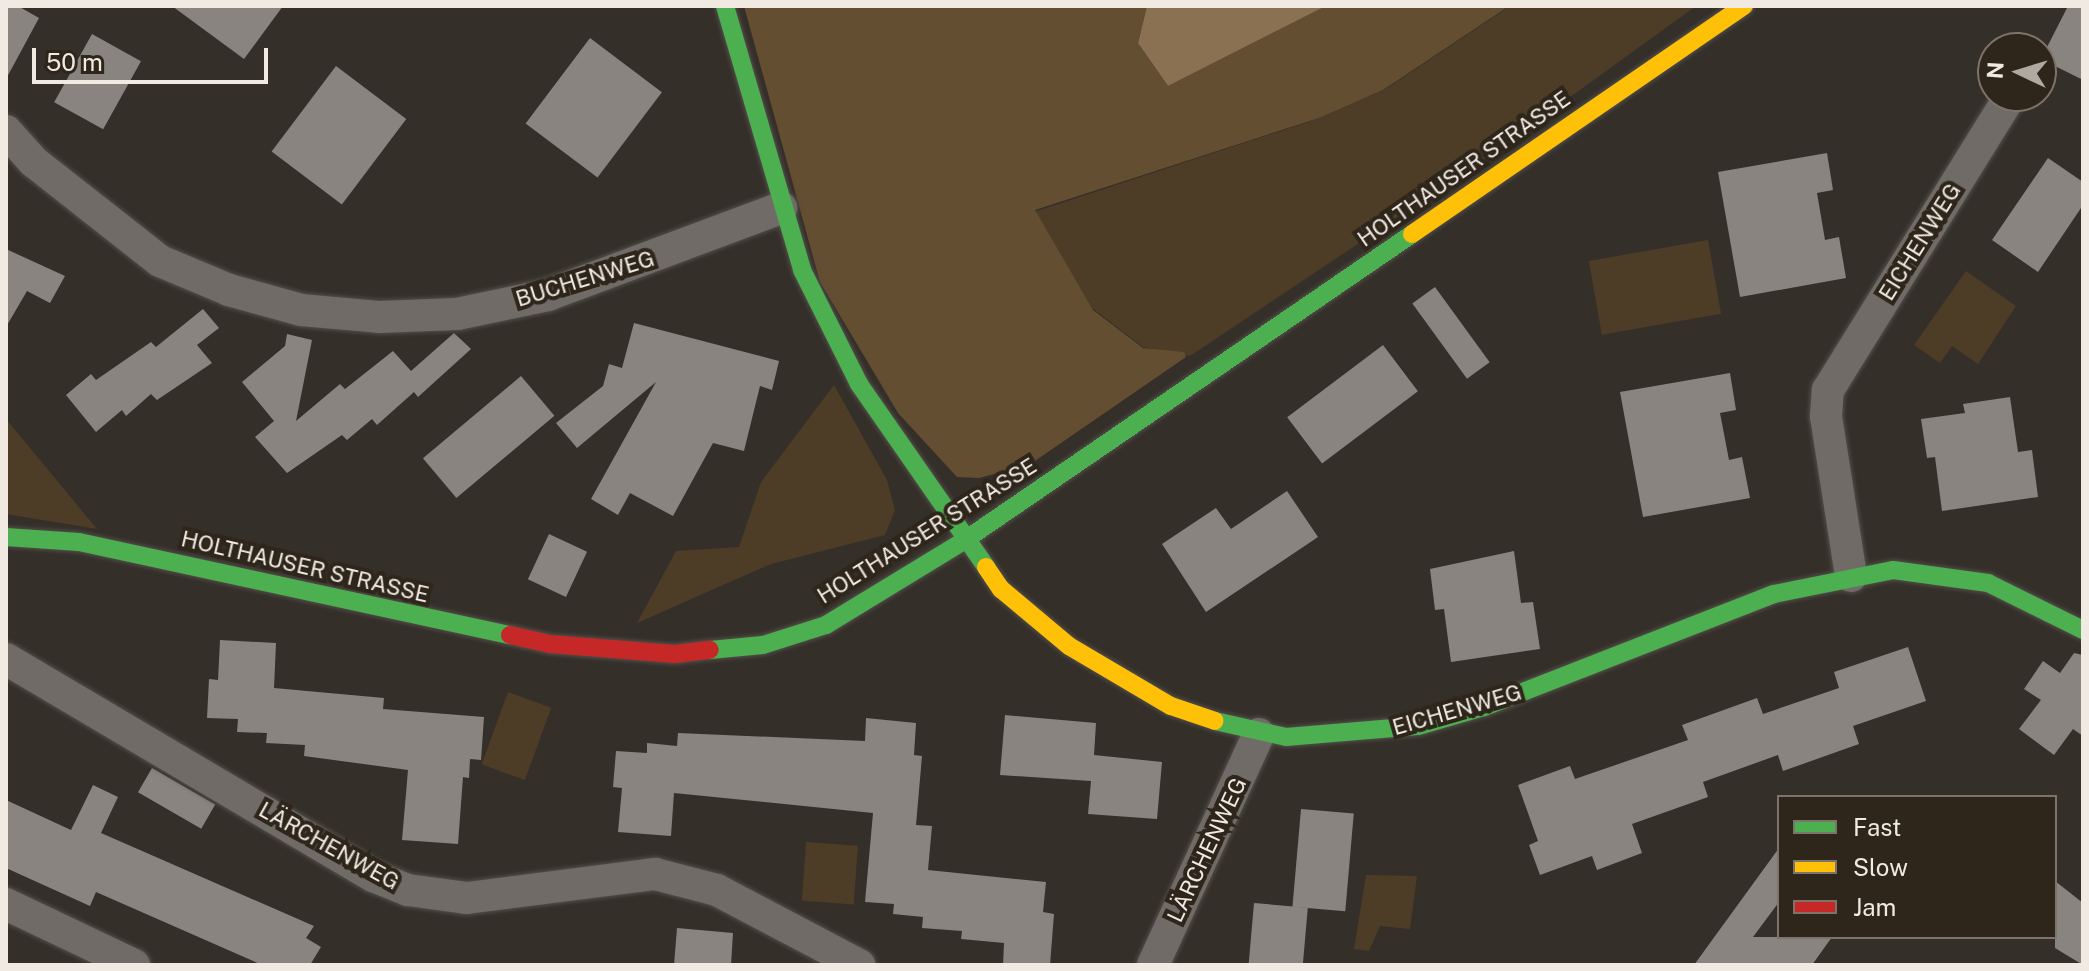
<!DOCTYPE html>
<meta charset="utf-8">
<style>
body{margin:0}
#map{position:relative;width:2089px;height:971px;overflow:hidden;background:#352f2a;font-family:"Public Sans",sans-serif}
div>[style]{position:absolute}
.green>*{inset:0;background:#4d3d27;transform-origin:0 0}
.forest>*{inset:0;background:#644e31}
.water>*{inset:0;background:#8a7152}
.building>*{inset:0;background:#89847f;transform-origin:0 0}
.roads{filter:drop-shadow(0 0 2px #524e49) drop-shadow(0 0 2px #524e49)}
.street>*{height:32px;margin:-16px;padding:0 16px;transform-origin:16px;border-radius:16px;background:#706b67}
.fast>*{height:18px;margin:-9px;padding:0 9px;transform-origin:9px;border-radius:9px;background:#4caf50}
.slow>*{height:18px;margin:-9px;padding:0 9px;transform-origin:9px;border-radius:9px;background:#ffc107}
.jam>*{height:18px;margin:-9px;padding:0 9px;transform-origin:9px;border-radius:9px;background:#c62828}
span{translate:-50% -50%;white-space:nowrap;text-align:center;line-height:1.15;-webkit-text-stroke:8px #2f261b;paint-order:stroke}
.street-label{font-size:22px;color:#f0eae3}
.frame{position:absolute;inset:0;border:8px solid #f0eae3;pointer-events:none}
.legend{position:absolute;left:1777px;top:795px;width:280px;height:144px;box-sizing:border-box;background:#2f261b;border:2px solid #7c746b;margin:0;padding:10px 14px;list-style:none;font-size:24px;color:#f0eae3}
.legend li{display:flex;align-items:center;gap:16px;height:40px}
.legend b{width:40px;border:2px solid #7c746b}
.north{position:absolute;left:1977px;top:32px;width:80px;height:80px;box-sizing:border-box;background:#2f261b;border:2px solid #7c746b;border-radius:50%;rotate:274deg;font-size:22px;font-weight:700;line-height:32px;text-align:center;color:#f0eae3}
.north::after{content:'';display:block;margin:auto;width:28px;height:36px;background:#afa9a2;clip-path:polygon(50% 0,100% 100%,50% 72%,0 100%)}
.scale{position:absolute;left:32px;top:48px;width:236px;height:36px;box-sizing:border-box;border:4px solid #f0eae3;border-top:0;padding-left:10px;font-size:24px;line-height:28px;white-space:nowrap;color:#f0eae3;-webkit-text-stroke:6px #2f261b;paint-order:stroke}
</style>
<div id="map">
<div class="green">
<div style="clip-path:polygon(1510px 6px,1696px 6px,1479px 163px,1190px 356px,1143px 347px,1092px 308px,1034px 212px,1314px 120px,1384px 90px)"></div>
<div style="left:1708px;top:240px;width:75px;height:121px;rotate:80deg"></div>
<div style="clip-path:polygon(1966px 271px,2016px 306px,1978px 364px,1952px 346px,1940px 363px,1914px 345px)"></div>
<div style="clip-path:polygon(834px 385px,887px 480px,895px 510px,885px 535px,771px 564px,637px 623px,676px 551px,739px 547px,761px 482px)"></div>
<div style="clip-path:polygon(6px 419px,97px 529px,6px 514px)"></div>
<div style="left:508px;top:692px;width:46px;height:77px;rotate:20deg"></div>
<div style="left:806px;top:842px;width:52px;height:59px;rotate:4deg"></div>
<div style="clip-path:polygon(1366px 875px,1417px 876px,1410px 929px,1380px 926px,1369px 951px,1354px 949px)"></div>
</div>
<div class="forest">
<div style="clip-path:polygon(744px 6px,1147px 6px,1138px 43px,1168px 86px,1326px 6px,1509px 6px,1383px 90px,1319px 118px,1035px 210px,1093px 310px,1143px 348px,1184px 352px,1186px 357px,1029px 465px,979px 478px,957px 477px,898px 413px,820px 282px)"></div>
</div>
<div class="water">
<div style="clip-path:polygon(1147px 6px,1326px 6px,1168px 86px,1138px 43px)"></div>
</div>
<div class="building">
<div style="clip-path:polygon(6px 6px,18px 6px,39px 18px,6px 79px)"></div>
<div style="clip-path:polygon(172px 6px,283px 6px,244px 59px)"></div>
<div style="clip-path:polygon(2068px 6px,2083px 6px,2083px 80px,2041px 59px)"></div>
<div style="left:92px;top:34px;width:56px;height:78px;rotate:29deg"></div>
<div style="left:590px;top:38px;width:90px;height:107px;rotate:37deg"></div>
<div style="left:336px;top:66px;width:88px;height:107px;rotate:37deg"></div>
<div style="clip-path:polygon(1827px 153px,1833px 190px,1817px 193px,1825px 240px,1839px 237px,1846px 278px,1740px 297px,1718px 172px)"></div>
<div style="clip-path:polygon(2048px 158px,2083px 182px,2083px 205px,2038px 272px,1992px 240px)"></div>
<div style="clip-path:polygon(6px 249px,65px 276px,50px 303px,27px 291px,6px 327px)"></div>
<div style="left:1435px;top:287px;width:93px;height:28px;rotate:54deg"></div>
<div style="clip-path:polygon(203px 309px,219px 328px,197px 345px,212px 363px,157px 400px,151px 394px,126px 416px,122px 410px,96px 432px,66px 395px,91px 374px,96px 380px,151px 342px,156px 347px)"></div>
<div style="clip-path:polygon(634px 323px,779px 361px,772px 390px,760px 386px,744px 451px,713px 443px,673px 516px,630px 493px,618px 515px,591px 499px,656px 382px,577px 448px,556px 423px,603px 386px,609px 364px,622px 368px)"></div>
<div style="clip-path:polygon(454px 333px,471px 349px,418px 397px,414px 392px,377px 425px,372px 419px,347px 440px,342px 435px,287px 473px,255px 437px,274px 421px,242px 382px,285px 346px,287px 334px,312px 340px,296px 421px,340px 384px,345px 389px,393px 351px,411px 371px)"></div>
<div style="left:1383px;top:345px;width:58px;height:120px;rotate:53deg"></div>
<div style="clip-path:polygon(1730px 373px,1736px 410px,1720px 413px,1729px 460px,1742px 457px,1750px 498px,1643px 517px,1620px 392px)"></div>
<div style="left:521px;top:376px;width:52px;height:128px;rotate:50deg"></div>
<div style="clip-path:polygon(2010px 397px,2018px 452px,2032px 450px,2038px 497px,1942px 511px,1935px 457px,1927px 458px,1921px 419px,1965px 413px,1963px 404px)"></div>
<div style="clip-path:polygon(1287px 491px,1318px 537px,1206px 612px,1162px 544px,1216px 508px,1231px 529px)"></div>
<div style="left:549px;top:534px;width:42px;height:50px;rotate:25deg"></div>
<div style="clip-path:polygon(1514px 551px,1521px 603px,1533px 602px,1540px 649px,1451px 662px,1444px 609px,1435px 610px,1430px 569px)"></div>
<div style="clip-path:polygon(220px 640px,276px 643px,274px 688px,384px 698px,383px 709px,484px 717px,481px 760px,470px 759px,469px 778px,463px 777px,458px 844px,402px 840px,408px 770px,304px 756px,305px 745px,266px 743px,267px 733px,237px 732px,238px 719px,207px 718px,209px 679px,218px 680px)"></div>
<div style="clip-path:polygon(1908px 647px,1926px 701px,1853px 726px,1859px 744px,1783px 771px,1778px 755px,1703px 782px,1708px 797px,1632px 824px,1642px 853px,1597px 870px,1592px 856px,1540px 875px,1529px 845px,1538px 841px,1518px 785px,1570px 766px,1575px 779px,1688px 740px,1682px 725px,1757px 698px,1763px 714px,1839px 688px,1834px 672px)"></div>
<div style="clip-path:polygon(2074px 653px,2083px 655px,2083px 736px,2073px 729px,2054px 755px,2019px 729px,2041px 700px,2024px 689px,2043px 661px,2060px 673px)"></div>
<div style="clip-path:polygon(1005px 715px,1096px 723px,1094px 755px,1162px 762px,1157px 819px,1088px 814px,1091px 781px,1000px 775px)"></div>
<div style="clip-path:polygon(866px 718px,916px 723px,914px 755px,922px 756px,916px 825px,932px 826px,928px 870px,1046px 882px,1043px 912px,1054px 914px,1050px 965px,1003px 965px,1004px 943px,961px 939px,962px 931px,922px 928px,923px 917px,893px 914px,894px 904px,865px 902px,873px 813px,674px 793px,671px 836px,618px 832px,622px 788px,613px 787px,616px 751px,647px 753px,647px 743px,677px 746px,678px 733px,865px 741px)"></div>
<div style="left:152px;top:768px;width:73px;height:28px;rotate:30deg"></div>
<div style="clip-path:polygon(93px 785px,118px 797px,101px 833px,314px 926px,306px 938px,321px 947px,310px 965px,262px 965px,96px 892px,90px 906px,6px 868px,6px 800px,71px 830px)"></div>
<div style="left:1301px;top:809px;width:53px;height:98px;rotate:5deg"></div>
<div style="clip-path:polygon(1779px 848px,1779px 902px,1753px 937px,1832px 937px,1812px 965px,1694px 965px)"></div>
<div style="clip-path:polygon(2055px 881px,2083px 903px,2083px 965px,2055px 948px)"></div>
<div style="left:1254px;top:903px;width:54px;height:62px;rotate:5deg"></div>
<div style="clip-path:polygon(677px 928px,733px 933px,731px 965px,674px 965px)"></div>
</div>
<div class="roads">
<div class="street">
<div style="left:6px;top:131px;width:42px;rotate:47.9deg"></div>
<div style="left:34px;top:162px;width:160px;rotate:38.2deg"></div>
<div style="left:160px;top:261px;width:75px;rotate:22.8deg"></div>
<div style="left:229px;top:290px;width:75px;rotate:15.5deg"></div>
<div style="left:301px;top:310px;width:78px;rotate:5.1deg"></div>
<div style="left:379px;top:317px;width:78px;rotate:-2.2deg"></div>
<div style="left:457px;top:314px;width:93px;rotate:-11.8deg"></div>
<div style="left:548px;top:295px;width:249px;rotate:-20.5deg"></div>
<div style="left:1851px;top:576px;width:162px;rotate:-98.9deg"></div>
<div style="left:1826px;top:416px;width:26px;rotate:-86deg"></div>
<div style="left:1828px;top:390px;width:346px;rotate:-58.2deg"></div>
<div style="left:6px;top:659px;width:426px;rotate:30.6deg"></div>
<div style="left:373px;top:876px;width:38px;rotate:22deg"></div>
<div style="left:408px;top:890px;width:60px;rotate:7.7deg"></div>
<div style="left:467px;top:898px;width:190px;rotate:-7.3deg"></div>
<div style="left:655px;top:874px;width:64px;rotate:14.5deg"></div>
<div style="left:717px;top:890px;width:161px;rotate:27.8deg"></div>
<div style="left:6px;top:904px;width:142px;rotate:25.5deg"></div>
<div style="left:1153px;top:965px;width:254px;rotate:-65.4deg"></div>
</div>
<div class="fast">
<div style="left:725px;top:6px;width:275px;rotate:73.7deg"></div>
<div style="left:802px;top:270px;width:127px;rotate:63.4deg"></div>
<div style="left:859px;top:384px;width:223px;rotate:55.2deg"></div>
<div style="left:6px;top:537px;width:73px;rotate:3.9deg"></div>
<div style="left:79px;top:542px;width:441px;rotate:12.2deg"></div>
<div style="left:710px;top:650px;width:53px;rotate:-5.4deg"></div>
<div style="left:763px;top:645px;width:66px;rotate:-17.6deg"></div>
<div style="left:826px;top:625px;width:163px;rotate:-31.4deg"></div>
<div style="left:965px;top:540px;width:542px;rotate:-34.39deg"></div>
<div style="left:1215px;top:721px;width:73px;rotate:12.7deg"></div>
<div style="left:1286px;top:737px;width:132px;rotate:-4.8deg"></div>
<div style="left:1418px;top:726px;width:69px;rotate:-16.1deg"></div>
<div style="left:1484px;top:707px;width:311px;rotate:-21.3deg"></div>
<div style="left:1774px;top:594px;width:121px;rotate:-11.4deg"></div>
<div style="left:1893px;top:570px;width:96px;rotate:7.8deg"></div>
<div style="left:1988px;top:583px;width:106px;rotate:26.3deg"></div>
</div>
<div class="slow">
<div style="left:1412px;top:234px;width:403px;rotate:-34.5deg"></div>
<div style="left:986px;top:567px;width:27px;rotate:56deg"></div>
<div style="left:1001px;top:589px;width:89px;rotate:40deg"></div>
<div style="left:1069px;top:646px;width:118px;rotate:30.5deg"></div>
<div style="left:1171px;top:706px;width:46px;rotate:18.8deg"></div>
</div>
<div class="jam">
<div style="left:510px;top:635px;width:41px;rotate:12.7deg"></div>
<div style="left:550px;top:644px;width:125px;rotate:4.6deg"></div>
<div style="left:675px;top:654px;width:35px;rotate:-7deg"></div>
</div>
</div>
<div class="street-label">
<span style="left:1464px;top:169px;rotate:-35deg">HOLTHAUSER STRASSE</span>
<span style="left:1920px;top:242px;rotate:-58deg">EICHENWEG</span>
<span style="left:585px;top:279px;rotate:-17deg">BUCHENWEG</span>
<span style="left:927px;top:531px;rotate:-32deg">HOLTHAUSER STRASSE</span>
<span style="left:305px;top:567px;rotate:13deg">HOLTHAUSER STRASSE</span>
<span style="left:1457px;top:710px;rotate:-16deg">EICHENWEG</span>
<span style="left:329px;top:846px;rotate:29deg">LÄRCHENWEG</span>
<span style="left:1207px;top:850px;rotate:-65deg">LÄRCHENWEG</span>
</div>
<div class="frame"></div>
<ul class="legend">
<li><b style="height:10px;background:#4caf50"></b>Fast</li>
<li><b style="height:10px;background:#ffc107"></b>Slow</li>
<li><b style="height:10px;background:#c62828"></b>Jam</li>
</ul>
<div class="north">N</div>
<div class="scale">50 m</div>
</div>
